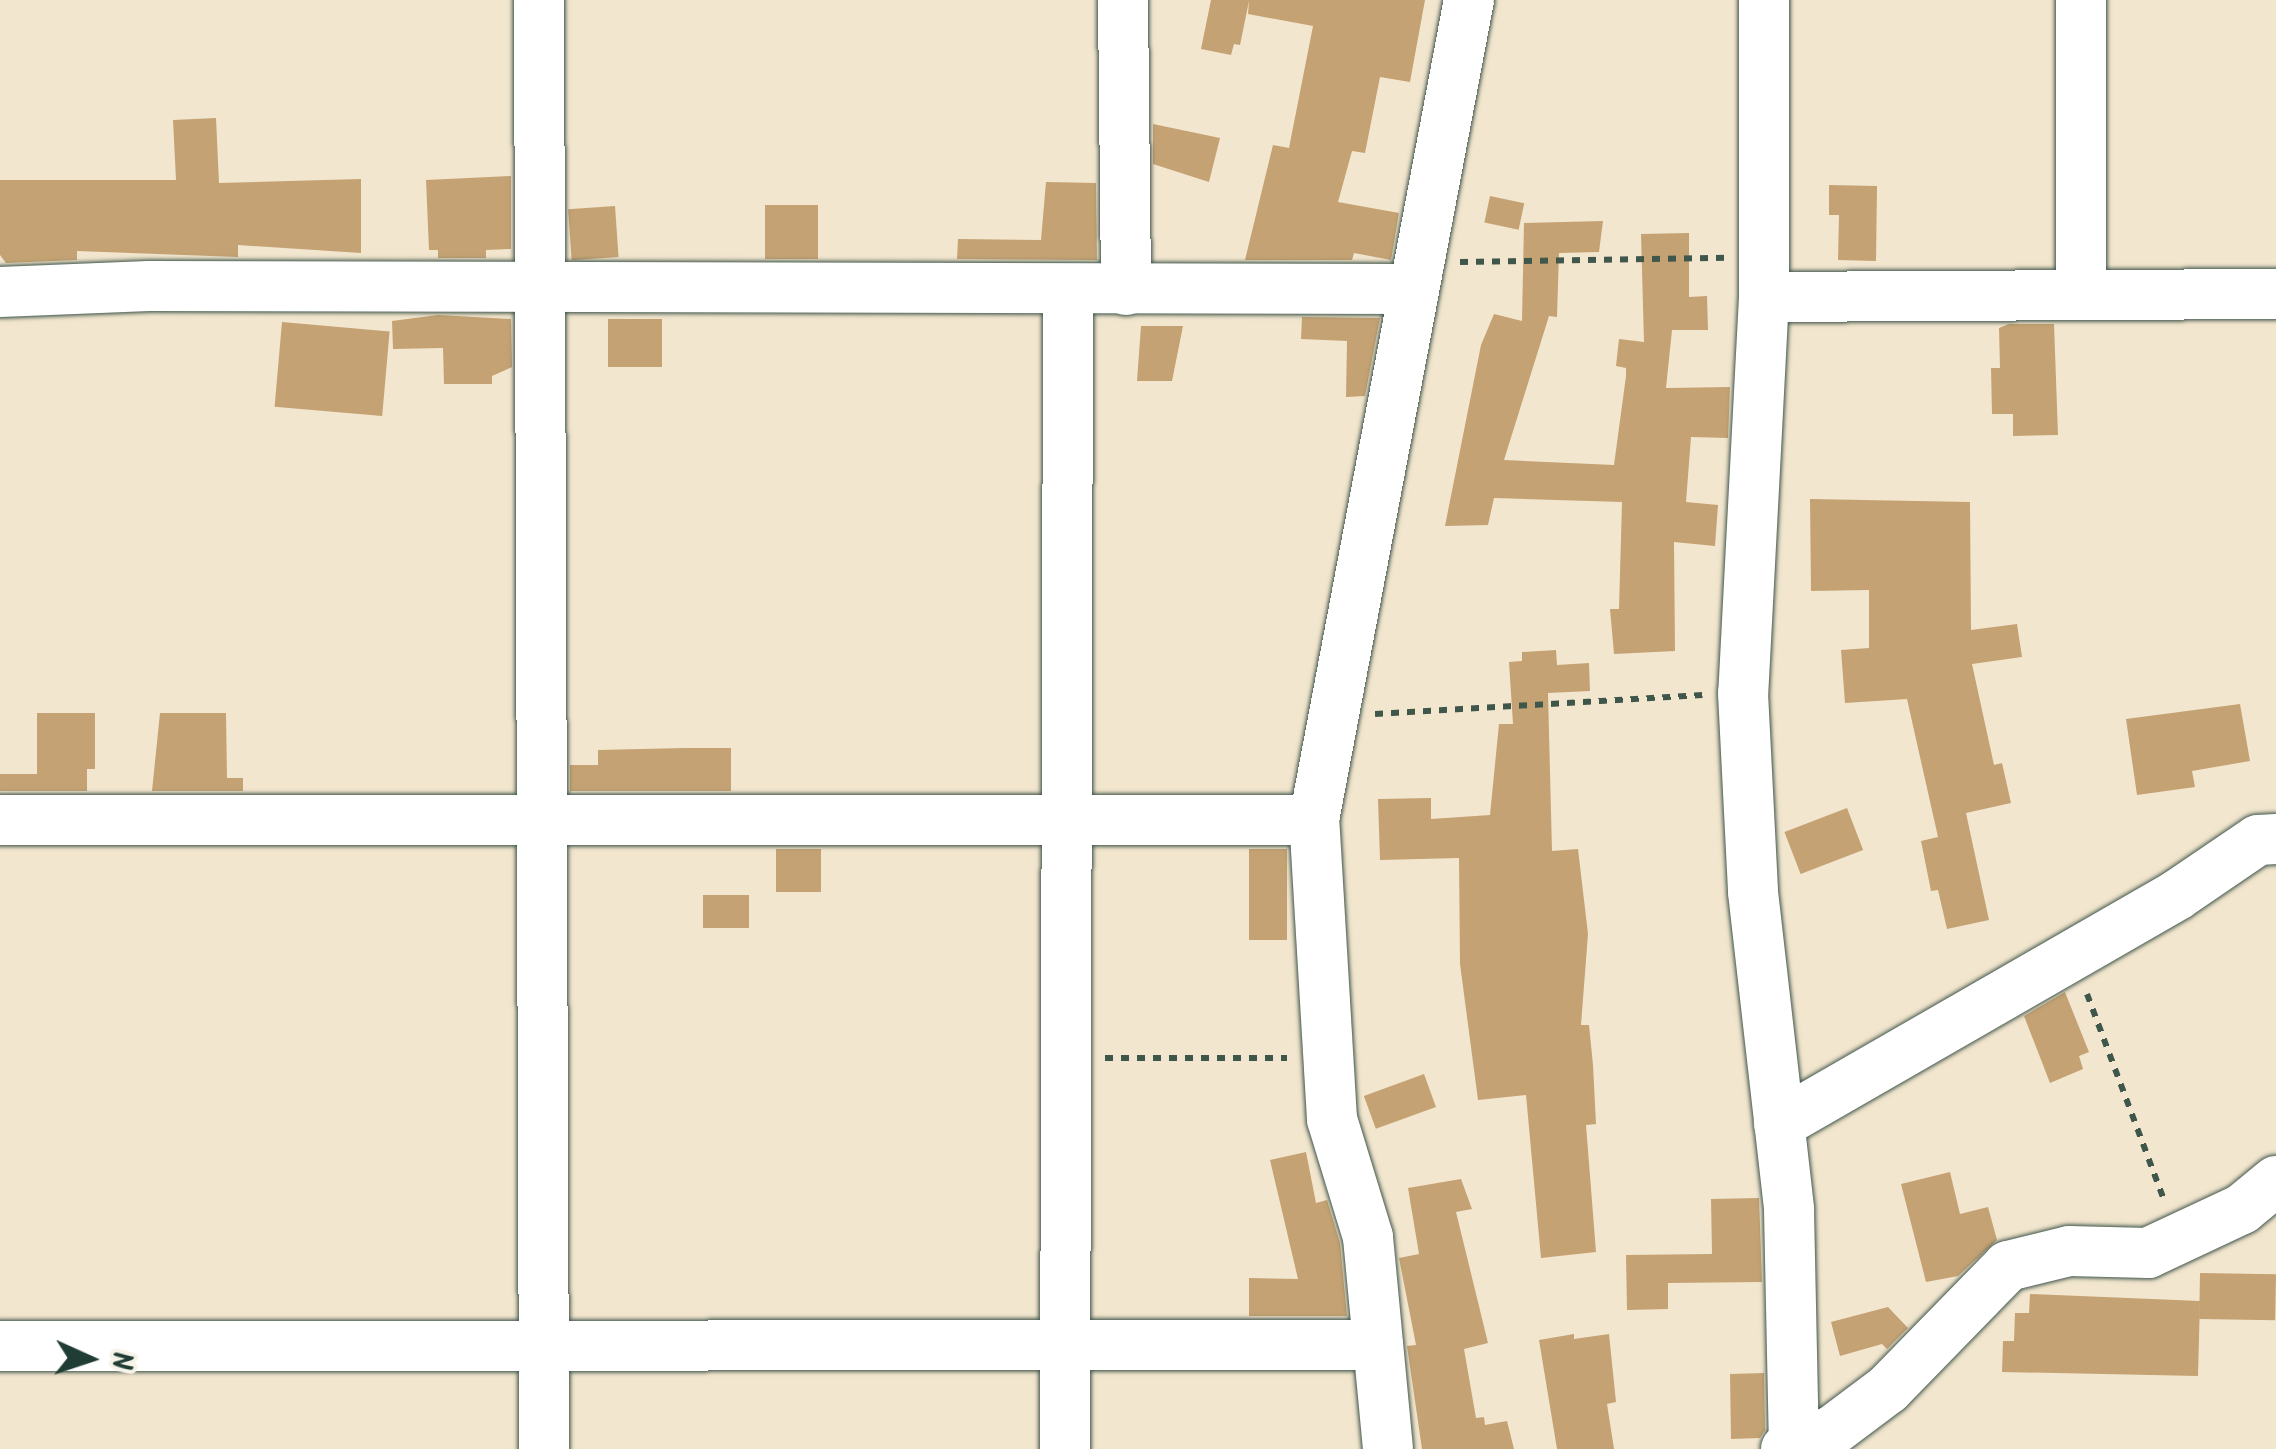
<!DOCTYPE html>
<style>
body{margin:0}
#map{position:relative;width:2276px;height:1449px;overflow:hidden;background:#f3e6ce;font-family:Kalam,sans-serif}
div>[style]{position:absolute}
.building>*{inset:0;background:#c4a273;transform-origin:0 0}
.path>*{height:6px;margin-top:-3px;transform-origin:0;background:repeating-linear-gradient(90deg,#3f564b 0 8px,transparent 0 16px)}
.roads{filter:drop-shadow(0 0 2px #3f564b) drop-shadow(0 0 2px #3f564b)}
.minor>*{height:50px;margin:-25px;padding:0 25px;transform-origin:25px;border-radius:25px;background:#fff}
span{translate:-50% -50%;white-space:nowrap;text-align:center;line-height:1.15;-webkit-text-stroke:10px #f7f3e8;paint-order:stroke}
.north{position:absolute;left:40px;top:1309px;width:100px;height:100px;-webkit-text-stroke:8px #f7f3e8;paint-order:stroke;rotate:93deg;font-size:28px;font-weight:700;line-height:40px;text-align:center;color:#1f3d34}
.north::after{content:'';display:block;margin:auto;width:35px;height:45px;background:#1f3d34;clip-path:polygon(50% 0,100% 100%,50% 72%,0 100%)}
</style>
<div id="map">
<div class="building">
<div style="clip-path:polygon(1211px 0,1425px 0,1410px 82px,1380px 77px,1365px 153px,1352px 151px,1338px 202px,1399px 213px,1391px 260px,1354px 253px,1352px 260px,1245px 260px,1273px 145px,1289px 148px,1313px 26px,1248px 14px,1249px 1px,1240px 45px,1234px 44px,1231px 55px,1201px 49px)"></div>
<div style="clip-path:polygon(216px 118px,219px 183px,361px 179px,361px 253px,238px 245px,238px 257px,77px 251px,77px 260px,6px 263px,0 255px,0 180px,176px 180px,173px 120px)"></div>
<div style="clip-path:polygon(1153px 124px,1220px 138px,1209px 182px,1153px 164px)"></div>
<div style="clip-path:polygon(511px 176px,511px 249px,486px 250px,486px 258px,438px 258px,438px 250px,429px 250px,426px 180px)"></div>
<div style="clip-path:polygon(1046px 182px,1096px 183px,1097px 260px,957px 259px,958px 239px,1041px 240px)"></div>
<div style="clip-path:polygon(1829px 185px,1877px 186px,1876px 261px,1838px 260px,1839px 215px,1829px 215px)"></div>
<div style="left:1490px;top:196px;width:35px;height:27px;rotate:12deg"></div>
<div style="left:818px;top:205px;width:54px;height:53px;rotate:90deg"></div>
<div style="left:615px;top:206px;width:51px;height:47px;rotate:86deg"></div>
<div style="clip-path:polygon(1603px 221px,1599px 252px,1559px 253px,1557px 317px,1549px 316px,1504px 460px,1614px 465px,1626px 376px,1626px 368px,1616px 366px,1619px 339px,1644px 342px,1641px 234px,1689px 233px,1689px 297px,1707px 296px,1708px 330px,1672px 330px,1666px 388px,1730px 387px,1728px 438px,1691px 437px,1686px 502px,1718px 505px,1715px 546px,1674px 542px,1675px 651px,1614px 654px,1610px 609px,1619px 609px,1622px 502px,1494px 498px,1488px 525px,1445px 526px,1481px 345px,1494px 314px,1522px 321px,1524px 223px)"></div>
<div style="clip-path:polygon(438px 315px,511px 319px,512px 367px,492px 376px,492px 384px,444px 384px,443px 348px,393px 349px,392px 321px)"></div>
<div style="clip-path:polygon(1302px 317px,1380px 318px,1365px 396px,1346px 397px,1347px 341px,1301px 339px)"></div>
<div style="left:608px;top:319px;width:54px;height:48px"></div>
<div style="left:282px;top:322px;width:108px;height:85px;rotate:5deg"></div>
<div style="clip-path:polygon(2009px 324px,2054px 324px,2058px 435px,2013px 436px,2013px 414px,1992px 414px,1991px 368px,2000px 368px,1999px 328px)"></div>
<div style="clip-path:polygon(1141px 326px,1183px 326px,1172px 381px,1137px 381px)"></div>
<div style="clip-path:polygon(1810px 499px,1970px 502px,1971px 630px,2017px 624px,2022px 657px,1972px 664px,1994px 765px,2002px 763px,2011px 803px,1966px 813px,1989px 920px,1947px 929px,1938px 890px,1931px 891px,1921px 841px,1938px 837px,1907px 699px,1845px 703px,1841px 650px,1869px 648px,1869px 590px,1811px 591px)"></div>
<div style="clip-path:polygon(1556px 650px,1557px 665px,1589px 663px,1590px 691px,1548px 693px,1552px 851px,1578px 849px,1588px 934px,1581px 1025px,1589px 1025px,1593px 1065px,1596px 1124px,1586px 1125px,1596px 1252px,1541px 1258px,1526px 1095px,1478px 1100px,1460px 964px,1459px 858px,1380px 860px,1378px 799px,1431px 798px,1431px 819px,1490px 815px,1499px 724px,1513px 724px,1509px 662px,1522px 661px,1522px 652px)"></div>
<div style="clip-path:polygon(2240px 704px,2250px 761px,2192px 771px,2195px 787px,2137px 795px,2126px 719px)"></div>
<div style="clip-path:polygon(37px 713px,95px 713px,95px 769px,87px 769px,87px 791px,0 791px,0 774px,37px 774px)"></div>
<div style="clip-path:polygon(160px 713px,226px 713px,227px 778px,243px 778px,243px 791px,152px 791px)"></div>
<div style="clip-path:polygon(685px 748px,731px 748px,731px 791px,570px 791px,570px 765px,598px 765px,598px 750px)"></div>
<div style="left:1847px;top:808px;width:45px;height:67px;rotate:69deg"></div>
<div style="left:776px;top:849px;width:45px;height:43px"></div>
<div style="left:1249px;top:849px;width:38px;height:91px"></div>
<div style="left:749px;top:895px;width:33px;height:46px;rotate:90deg"></div>
<div style="clip-path:polygon(2065px 992px,2089px 1052px,2079px 1056px,2083px 1069px,2050px 1083px,2024px 1016px)"></div>
<div style="left:1424px;top:1074px;width:35px;height:64px;rotate:70deg"></div>
<div style="clip-path:polygon(1306px 1152px,1316px 1203px,1327px 1200px,1340px 1243px,1347px 1316px,1249px 1316px,1249px 1278px,1298px 1279px,1270px 1160px)"></div>
<div style="clip-path:polygon(1950px 1172px,1960px 1214px,1988px 1207px,1997px 1240px,1958px 1276px,1926px 1282px,1901px 1184px)"></div>
<div style="clip-path:polygon(1461px 1179px,1472px 1209px,1456px 1212px,1488px 1343px,1464px 1349px,1476px 1418px,1484px 1417px,1485px 1425px,1507px 1421px,1514px 1449px,1422px 1449px,1407px 1346px,1416px 1345px,1399px 1258px,1419px 1254px,1408px 1188px)"></div>
<div style="clip-path:polygon(1759px 1198px,1762px 1282px,1668px 1283px,1668px 1309px,1627px 1310px,1626px 1255px,1712px 1254px,1711px 1199px)"></div>
<div style="left:2200px;top:1273px;width:76px;height:46px;rotate:1deg"></div>
<div style="clip-path:polygon(2030px 1294px,2200px 1301px,2198px 1376px,2002px 1372px,2003px 1341px,2014px 1341px,2015px 1313px,2029px 1313px)"></div>
<div style="clip-path:polygon(1888px 1307px,1908px 1328px,1887px 1349px,1882px 1344px,1840px 1356px,1831px 1322px)"></div>
<div style="clip-path:polygon(1574px 1334px,1574px 1339px,1609px 1334px,1616px 1402px,1607px 1404px,1614px 1449px,1557px 1449px,1539px 1340px)"></div>
<div style="clip-path:polygon(1764px 1373px,1765px 1430px,1760px 1438px,1731px 1439px,1730px 1374px)"></div>
</div>
<div class="path">
<div style="left:1460px;top:262px;width:268px;rotate:-0.9deg"></div>
<div style="left:1375px;top:714px;width:328px;rotate:-3.3deg"></div>
<div style="left:2087px;top:994px;width:223px;rotate:69.5deg"></div>
<div style="left:1105px;top:1058px;width:182px"></div>
</div>
<div class="roads">
<div class="minor">
<div style="left:539px;top:0;width:1449px;rotate:89.8deg"></div>
<div style="left:1123px;top:0;width:290px;rotate:89.4deg"></div>
<div style="left:1764px;top:0;width:297px;rotate:90deg"></div>
<div style="left:1764px;top:297px;width:397px;rotate:93deg"></div>
<div style="left:1743px;top:693px;width:199px;rotate:87.1deg"></div>
<div style="left:1753px;top:892px;width:320px;rotate:83.5deg"></div>
<div style="left:1789px;top:1210px;width:239px;rotate:88.8deg"></div>
<div style="left:2081px;top:0;width:294px;rotate:90deg"></div>
<div style="left:0;top:292px;width:149px;rotate:-2.3deg"></div>
<div style="left:149px;top:286px;width:1264px;rotate:0.14deg"></div>
<div style="left:1764px;top:297px;width:512px;rotate:-0.34deg"></div>
<div style="left:0;top:820px;width:1314px"></div>
<div style="left:1779px;top:1124px;width:459px;rotate:-29.9deg"></div>
<div style="left:2177px;top:895px;width:98px;rotate:-34.2deg"></div>
<div style="left:2258px;top:840px;width:18px;rotate:-3deg"></div>
<div style="left:0;top:1346px;width:1378px;rotate:-0.04deg"></div>
<div style="left:1065px;top:1449px;width:1159px;rotate:-89.85deg"></div>
<div style="left:1388px;top:1449px;width:213px;rotate:-95.4deg"></div>
<div style="left:1368px;top:1237px;width:123px;rotate:-107deg"></div>
<div style="left:1332px;top:1119px;width:300px;rotate:-93.4deg"></div>
<div style="left:1314px;top:820px;width:835px;rotate:-79.3deg"></div>
<div style="left:1786px;top:1449px;width:49px;rotate:-21.4deg"></div>
<div style="left:1832px;top:1431px;width:70px;rotate:-36.9deg"></div>
<div style="left:1888px;top:1389px;width:172px;rotate:-45.7deg"></div>
<div style="left:2008px;top:1266px;width:63px;rotate:-13.8deg"></div>
<div style="left:2069px;top:1251px;width:79px;rotate:1.5deg"></div>
<div style="left:2148px;top:1253px;width:104px;rotate:-25.1deg"></div>
<div style="left:2242px;top:1209px;width:44px;rotate:-39.5deg"></div>
</div>
</div>
<div class="north">N</div>
</div>
